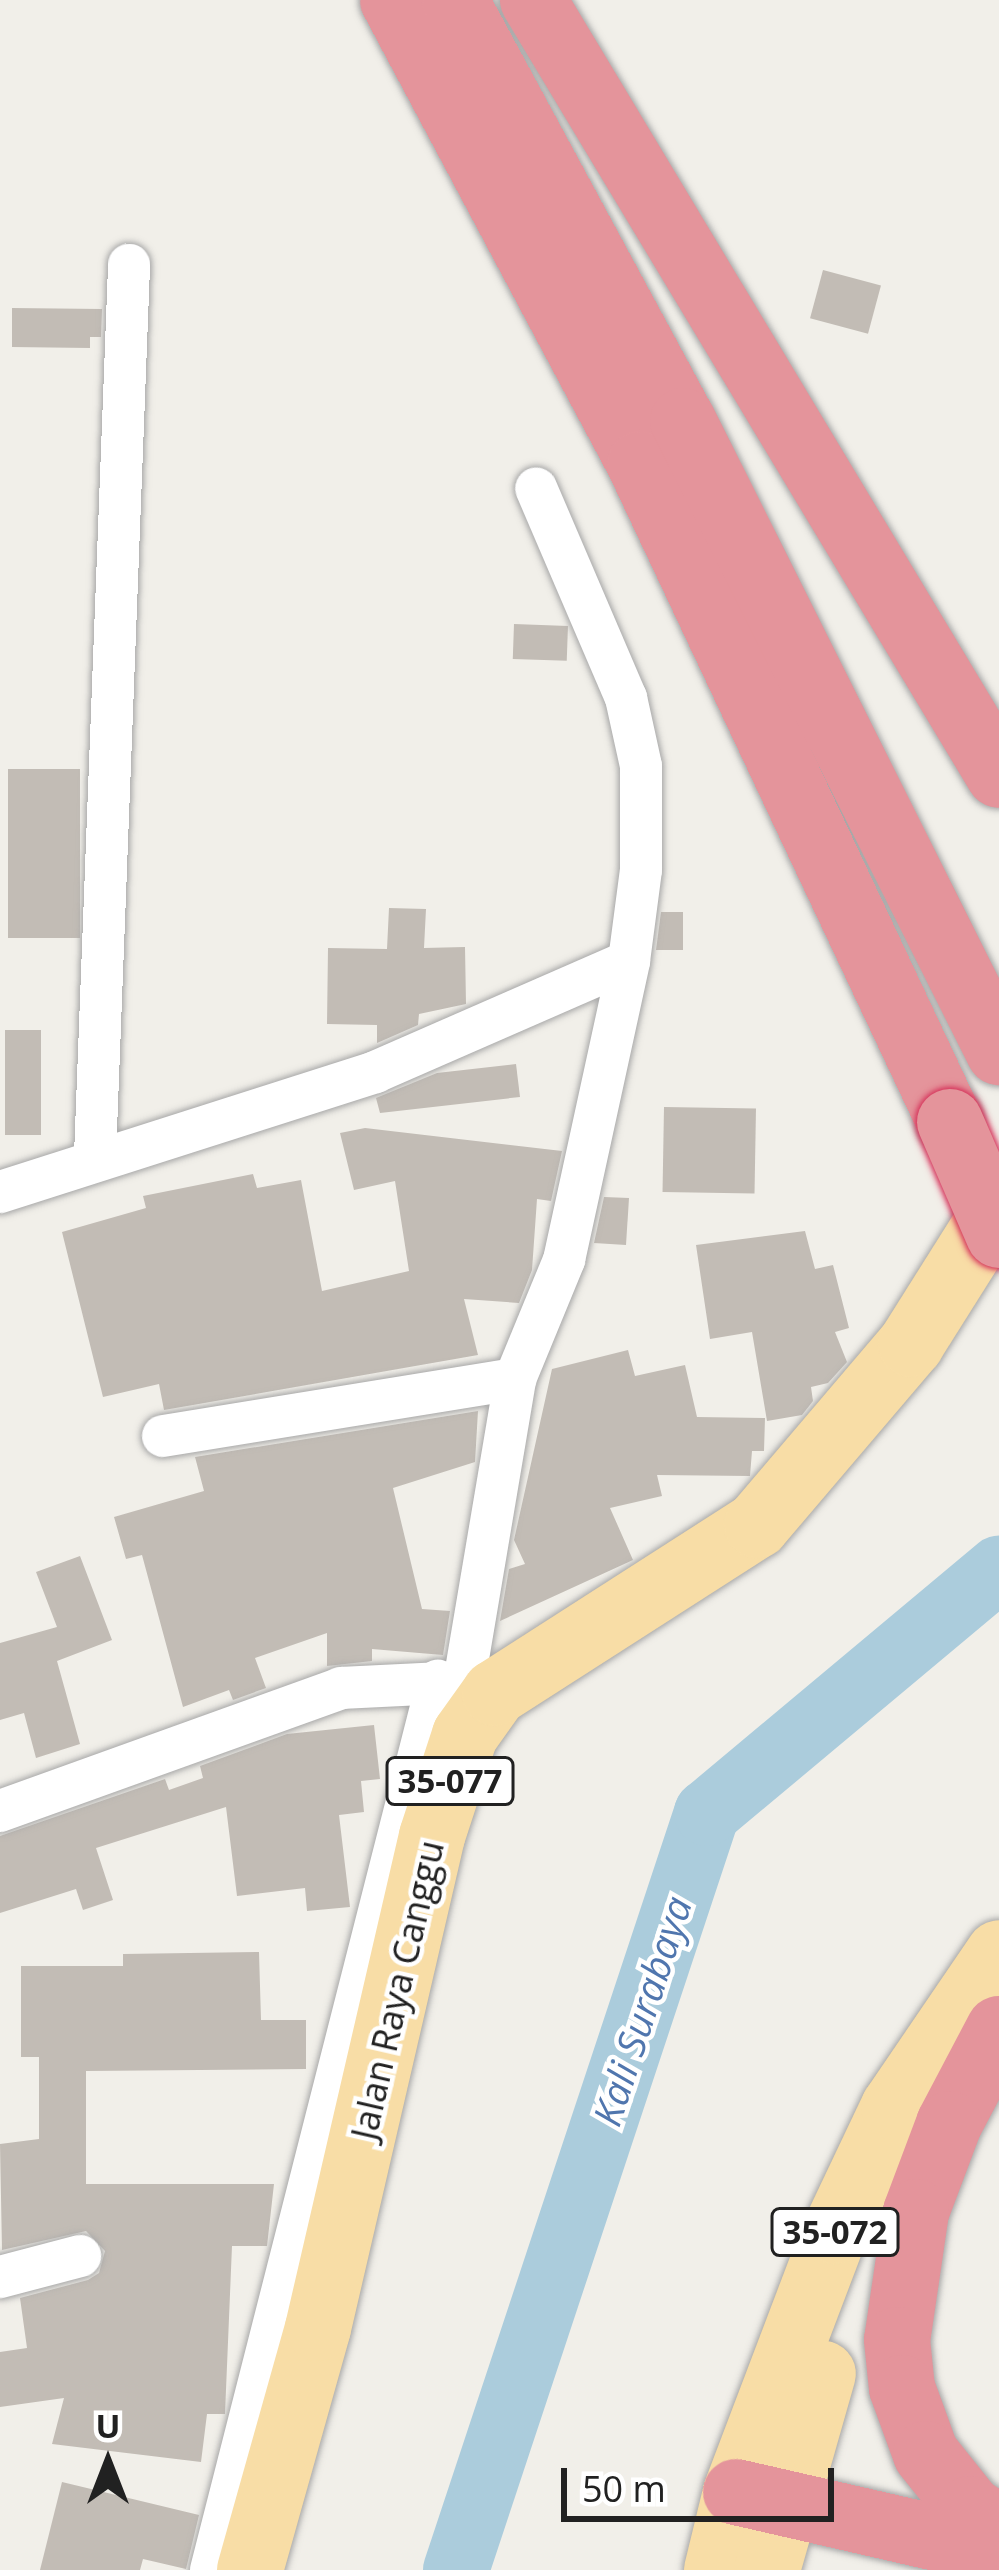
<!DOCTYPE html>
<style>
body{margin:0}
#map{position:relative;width:999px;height:2570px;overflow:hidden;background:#f1efe9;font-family:"Open Sans",sans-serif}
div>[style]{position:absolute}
.river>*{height:66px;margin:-33px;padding:0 33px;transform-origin:33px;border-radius:33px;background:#abccdc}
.building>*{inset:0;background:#c2bcb5;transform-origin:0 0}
.roads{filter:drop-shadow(0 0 3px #a8a8a8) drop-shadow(0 0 3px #a8a8a8)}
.minor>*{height:42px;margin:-21px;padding:0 21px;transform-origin:21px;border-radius:21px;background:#fff}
.primary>*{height:66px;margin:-33px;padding:0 33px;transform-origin:33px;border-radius:33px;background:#f8dda6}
.motorway>*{height:66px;margin:-33px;padding:0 33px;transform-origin:33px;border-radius:33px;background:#e4949b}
.bridges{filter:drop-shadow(0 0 3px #d53058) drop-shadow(0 0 3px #d53058)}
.motorway-bridge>*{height:66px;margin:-33px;padding:0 33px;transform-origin:33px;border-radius:33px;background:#e4949b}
span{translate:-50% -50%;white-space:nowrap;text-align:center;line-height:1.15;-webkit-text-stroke:9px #fff;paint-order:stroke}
.shield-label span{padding:3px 9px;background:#fff;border:3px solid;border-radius:9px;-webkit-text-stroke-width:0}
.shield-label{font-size:33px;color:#212121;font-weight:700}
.street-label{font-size:36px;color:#212121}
.water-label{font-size:39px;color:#5076ae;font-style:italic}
.north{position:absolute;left:48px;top:2402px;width:120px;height:120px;-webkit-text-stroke:9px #fff;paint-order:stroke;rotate:0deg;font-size:33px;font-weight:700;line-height:48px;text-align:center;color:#212121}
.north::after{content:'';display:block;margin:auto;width:42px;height:54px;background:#212121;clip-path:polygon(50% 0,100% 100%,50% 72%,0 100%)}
.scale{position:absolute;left:561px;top:2468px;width:273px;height:54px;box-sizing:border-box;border:6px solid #212121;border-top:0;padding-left:15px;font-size:36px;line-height:42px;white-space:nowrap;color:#212121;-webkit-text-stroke:9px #fff;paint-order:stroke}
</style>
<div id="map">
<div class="river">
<div style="left:456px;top:2570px;width:798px;rotate:-71.66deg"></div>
<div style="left:707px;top:1813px;width:381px;rotate:-39.9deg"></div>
</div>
<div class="building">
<div style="left:823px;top:270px;width:60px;height:50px;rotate:15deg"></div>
<div style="clip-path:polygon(12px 308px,102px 309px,101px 337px,90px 337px,90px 348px,12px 347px)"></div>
<div style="left:514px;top:624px;width:54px;height:35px;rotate:2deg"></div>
<div style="left:8px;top:769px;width:72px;height:169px"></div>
<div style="clip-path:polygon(389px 908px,426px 909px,424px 948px,465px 947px,466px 1004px,419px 1014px,418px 1025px,377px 1043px,377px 1025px,327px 1024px,328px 948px,387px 949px)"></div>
<div style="clip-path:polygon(661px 912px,683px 912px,683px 950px,656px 950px)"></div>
<div style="left:5px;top:1030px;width:36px;height:105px"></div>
<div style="clip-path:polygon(516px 1064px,520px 1097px,380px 1113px,376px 1098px,437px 1073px)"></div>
<div style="left:664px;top:1107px;width:92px;height:85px;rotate:1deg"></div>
<div style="clip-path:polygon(365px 1128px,562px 1151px,551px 1201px,537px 1199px,532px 1270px,519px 1303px,464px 1299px,478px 1355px,164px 1410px,159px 1384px,103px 1397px,62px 1232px,146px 1208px,143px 1196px,253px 1174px,257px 1188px,301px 1180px,322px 1291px,409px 1271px,395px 1181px,354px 1190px,340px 1133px)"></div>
<div style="clip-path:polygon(604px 1197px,629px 1198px,626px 1245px,594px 1243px)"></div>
<div style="clip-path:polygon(805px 1231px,815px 1269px,833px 1265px,849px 1328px,835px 1332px,847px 1362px,828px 1383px,811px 1387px,813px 1401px,802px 1415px,767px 1421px,752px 1332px,710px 1339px,696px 1245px)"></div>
<div style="clip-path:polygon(628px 1350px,635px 1376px,685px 1365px,697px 1417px,765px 1418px,764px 1451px,752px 1451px,750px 1476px,657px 1475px,662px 1496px,610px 1508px,633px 1560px,500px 1621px,509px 1569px,525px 1564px,514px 1540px,552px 1369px)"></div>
<div style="clip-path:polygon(478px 1411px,475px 1462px,393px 1488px,422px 1609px,450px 1611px,443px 1655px,372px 1649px,372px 1661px,327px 1666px,327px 1633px,255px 1658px,266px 1688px,233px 1700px,229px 1690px,183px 1707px,142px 1555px,126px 1559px,114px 1517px,204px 1491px,195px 1457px)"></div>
<div style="clip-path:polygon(80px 1556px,112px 1640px,57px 1661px,80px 1744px,36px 1758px,24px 1713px,0 1720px,0 1643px,57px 1627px,36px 1572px)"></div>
<div style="clip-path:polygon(374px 1725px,380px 1779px,361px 1781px,364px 1812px,339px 1815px,350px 1907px,307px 1911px,305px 1888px,237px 1896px,226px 1807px,96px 1848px,113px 1900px,83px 1910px,76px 1889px,0 1913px,0 1836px,165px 1779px,169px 1790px,203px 1778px,200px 1766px,287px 1734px)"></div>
<div style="clip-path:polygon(259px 1952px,261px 2020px,306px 2020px,306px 2069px,86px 2071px,86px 2184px,274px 2184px,267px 2246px,232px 2246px,225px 2414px,207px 2414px,201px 2462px,52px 2444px,64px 2398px,0 2407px,0 2352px,27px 2348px,20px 2298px,88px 2280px,99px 2273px,105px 2251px,86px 2231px,2px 2250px,0 2144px,39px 2139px,39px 2057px,21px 2057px,21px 1966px,123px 1966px,123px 1954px)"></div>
<div style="clip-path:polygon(62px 2482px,199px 2515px,186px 2569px,143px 2559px,140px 2570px,40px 2570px)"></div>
</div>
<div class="roads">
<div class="minor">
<div style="left:95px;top:1156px;width:892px;rotate:-87.81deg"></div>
<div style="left:0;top:1192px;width:394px;rotate:-17.7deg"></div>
<div style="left:375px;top:1072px;width:277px;rotate:-23.6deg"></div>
<div style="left:163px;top:1436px;width:357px;rotate:-9.2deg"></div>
<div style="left:464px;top:1682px;width:307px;rotate:-80.4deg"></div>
<div style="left:515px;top:1379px;width:129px;rotate:-67.6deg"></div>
<div style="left:564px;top:1260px;width:306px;rotate:-77.7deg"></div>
<div style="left:629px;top:961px;width:92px;rotate:-82.5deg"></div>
<div style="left:641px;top:870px;width:104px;rotate:-90deg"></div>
<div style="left:641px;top:766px;width:70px;rotate:-102.4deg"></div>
<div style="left:626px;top:698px;width:228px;rotate:-113.2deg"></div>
<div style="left:0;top:1811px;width:363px;rotate:-19.8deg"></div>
<div style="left:341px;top:1688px;width:121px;rotate:-2.8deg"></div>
<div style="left:0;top:2277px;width:83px;rotate:-14.7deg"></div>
<div style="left:211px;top:2570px;width:918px;rotate:-75.69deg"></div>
</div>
<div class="primary">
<div style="left:250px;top:2570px;width:251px;rotate:-74.3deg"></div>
<div style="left:318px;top:2328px;width:505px;rotate:-76.95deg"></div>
<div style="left:432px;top:1836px;width:106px;rotate:-71.9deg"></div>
<div style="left:465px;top:1735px;width:52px;rotate:-54.5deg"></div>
<div style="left:495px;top:1693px;width:311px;rotate:-32.7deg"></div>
<div style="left:757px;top:1525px;width:238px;rotate:-49.6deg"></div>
<div style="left:911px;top:1344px;width:165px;rotate:-57.8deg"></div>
<div style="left:717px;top:2570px;width:80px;rotate:-76.3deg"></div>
<div style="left:736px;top:2492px;width:279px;rotate:-69.2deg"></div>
<div style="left:835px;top:2231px;width:137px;rotate:-64.6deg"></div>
<div style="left:894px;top:2107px;width:186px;rotate:-55.7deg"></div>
<div style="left:767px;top:2570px;width:204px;rotate:-74.1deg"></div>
</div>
<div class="motorway">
<div style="left:393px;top:0;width:526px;rotate:61.97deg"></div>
<div style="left:640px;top:464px;width:727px;rotate:64.77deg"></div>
<div style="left:455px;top:0;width:479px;rotate:61.6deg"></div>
<div style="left:683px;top:421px;width:706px;rotate:63.4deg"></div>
<div style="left:533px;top:0;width:904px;rotate:58.98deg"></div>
<div style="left:999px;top:2029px;width:107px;rotate:117.8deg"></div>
<div style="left:949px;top:2124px;width:94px;rotate:110.6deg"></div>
<div style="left:916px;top:2212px;width:129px;rotate:98.4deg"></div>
<div style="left:897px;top:2340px;width:48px;rotate:84.1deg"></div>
<div style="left:902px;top:2388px;width:70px;rotate:70deg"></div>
<div style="left:926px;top:2454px;width:70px;rotate:51.3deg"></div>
<div style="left:970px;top:2509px;width:35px;rotate:33deg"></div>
<div style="left:736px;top:2492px;width:270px;rotate:12.9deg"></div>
</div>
</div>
<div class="bridges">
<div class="motorway-bridge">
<div style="left:950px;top:1122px;width:123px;rotate:66.6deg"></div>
</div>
</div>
<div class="shield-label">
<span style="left:450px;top:1781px">35-077</span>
<span style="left:835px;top:2232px">35-072</span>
</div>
<div class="street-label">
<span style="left:397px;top:1990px;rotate:-77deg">Jalan Raya Canggu</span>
</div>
<div class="water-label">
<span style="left:642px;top:2011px;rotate:-72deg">Kali Surabaya</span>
</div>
<div class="north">U</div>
<div class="scale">50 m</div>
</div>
